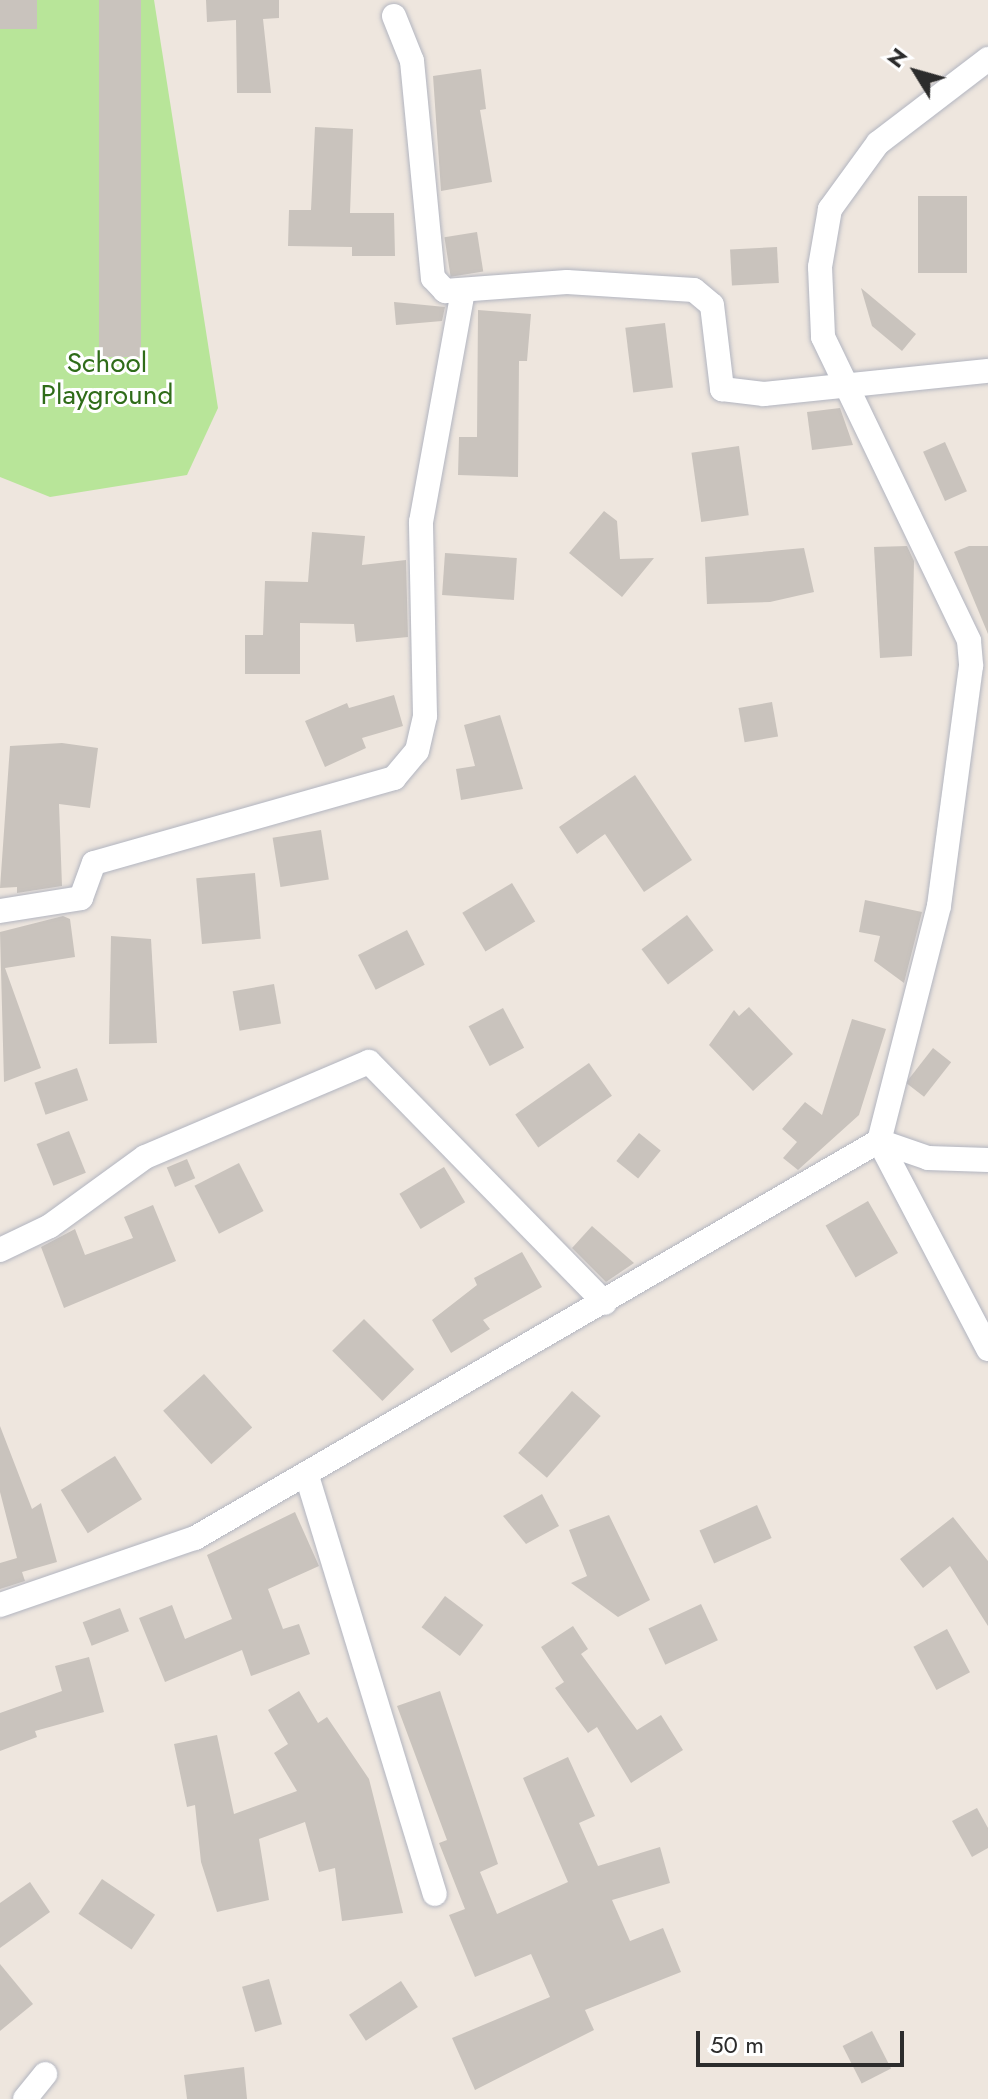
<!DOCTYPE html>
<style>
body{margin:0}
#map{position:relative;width:988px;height:2099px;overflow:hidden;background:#eee6de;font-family:Jost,sans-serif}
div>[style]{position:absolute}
.green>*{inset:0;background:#b8e599}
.building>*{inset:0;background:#c9c3bd;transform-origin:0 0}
.roads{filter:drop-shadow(0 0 2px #b2b5c0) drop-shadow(0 0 2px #b2b5c0)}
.street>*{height:24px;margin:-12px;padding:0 12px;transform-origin:12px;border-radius:12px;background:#fff}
span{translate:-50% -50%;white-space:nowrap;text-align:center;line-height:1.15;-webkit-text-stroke:6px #fff;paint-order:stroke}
.park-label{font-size:28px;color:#2f6c19}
.north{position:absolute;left:876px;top:32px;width:80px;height:80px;-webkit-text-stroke:6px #fff;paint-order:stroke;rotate:307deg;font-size:22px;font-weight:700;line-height:32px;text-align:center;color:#2c2c2c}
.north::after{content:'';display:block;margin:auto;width:28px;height:36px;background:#2c2c2c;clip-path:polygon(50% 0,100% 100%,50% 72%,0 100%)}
.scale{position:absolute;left:696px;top:2031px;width:208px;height:36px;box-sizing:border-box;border:4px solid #2c2c2c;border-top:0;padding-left:10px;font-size:24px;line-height:28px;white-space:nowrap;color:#2c2c2c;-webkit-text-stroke:6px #fff;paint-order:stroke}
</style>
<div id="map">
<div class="green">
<div style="clip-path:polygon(0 0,154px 0,218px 408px,187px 475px,50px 497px,0 477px)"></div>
</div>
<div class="building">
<div style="left:0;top:0;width:37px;height:29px"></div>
<div style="left:99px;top:0;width:42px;height:357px"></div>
<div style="clip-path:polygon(206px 0,279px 0,279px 18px,263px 19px,271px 93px,237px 93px,236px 20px,207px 22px)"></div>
<div style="clip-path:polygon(481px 69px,486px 109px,480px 110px,492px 182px,441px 191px,433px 76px)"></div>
<div style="clip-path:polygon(315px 127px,353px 129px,350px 213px,394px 213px,395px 256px,352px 256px,352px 247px,288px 246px,289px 210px,311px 210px)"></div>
<div style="left:918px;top:196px;width:49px;height:77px"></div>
<div style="left:477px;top:232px;width:40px;height:33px;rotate:81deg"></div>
<div style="left:777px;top:247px;width:36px;height:47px;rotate:87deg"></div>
<div style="clip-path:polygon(861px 288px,916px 334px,902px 351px,872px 326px)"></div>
<div style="clip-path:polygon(394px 302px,445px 307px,442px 321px,396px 325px)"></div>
<div style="clip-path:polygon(478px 310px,531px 314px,527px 361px,519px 361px,518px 477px,458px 475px,459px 437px,477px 437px)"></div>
<div style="left:665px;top:323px;width:65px;height:40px;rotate:83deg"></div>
<div style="clip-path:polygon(840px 408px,853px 445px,812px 450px,807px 412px)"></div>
<div style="left:945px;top:442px;width:54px;height:24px;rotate:66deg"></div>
<div style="left:739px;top:446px;width:70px;height:48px;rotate:82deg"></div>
<div style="clip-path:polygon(604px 511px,617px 521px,620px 559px,654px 558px,622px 597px,569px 553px)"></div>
<div style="clip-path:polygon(312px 532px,365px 536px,362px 565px,406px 560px,408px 637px,356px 642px,354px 624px,300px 623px,300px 674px,245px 674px,245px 635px,263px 635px,265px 581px,308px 582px)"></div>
<div style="clip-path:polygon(907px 546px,914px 561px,912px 656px,880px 658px,874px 547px)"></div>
<div style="clip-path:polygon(969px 546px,988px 546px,988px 634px,954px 552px)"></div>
<div style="clip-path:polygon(804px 548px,814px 592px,770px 602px,707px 604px,705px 557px)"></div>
<div style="left:445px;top:553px;width:72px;height:42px;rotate:4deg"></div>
<div style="clip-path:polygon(394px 695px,403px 726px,362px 738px,366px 748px,325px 767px,305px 721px,347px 703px,349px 708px)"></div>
<div style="left:772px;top:702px;width:35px;height:34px;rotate:80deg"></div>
<div style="clip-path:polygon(500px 715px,523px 789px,461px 800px,456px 769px,475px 766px,464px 725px)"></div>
<div style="clip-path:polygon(62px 743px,98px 748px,90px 808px,59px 804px,62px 886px,17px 893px,17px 887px,0 888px,10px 746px)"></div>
<div style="clip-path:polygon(635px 775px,692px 860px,644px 892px,605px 834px,577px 854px,559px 827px)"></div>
<div style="left:321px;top:830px;width:50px;height:49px;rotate:81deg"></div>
<div style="left:255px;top:873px;width:66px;height:59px;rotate:85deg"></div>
<div style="left:512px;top:883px;width:45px;height:58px;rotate:59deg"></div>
<div style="clip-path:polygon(865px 900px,922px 912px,904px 983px,874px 961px,880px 936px,859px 932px)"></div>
<div style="left:687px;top:915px;width:44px;height:57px;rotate:53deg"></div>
<div style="clip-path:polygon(63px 916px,70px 919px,75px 957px,5px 968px,41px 1068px,4px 1082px,0 932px)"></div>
<div style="left:407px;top:930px;width:39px;height:55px;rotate:63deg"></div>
<div style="clip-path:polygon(111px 936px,151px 939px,157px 1043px,109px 1044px)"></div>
<div style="left:274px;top:984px;width:40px;height:42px;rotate:80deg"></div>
<div style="clip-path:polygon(749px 1007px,793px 1054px,753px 1091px,709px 1045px,734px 1010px,739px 1016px)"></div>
<div style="left:503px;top:1008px;width:45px;height:39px;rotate:62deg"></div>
<div style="clip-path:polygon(852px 1019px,886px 1029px,859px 1115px,798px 1170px,783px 1158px,797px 1142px,782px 1129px,805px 1102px,822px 1115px)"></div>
<div style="left:933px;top:1048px;width:23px;height:44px;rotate:38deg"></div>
<div style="left:589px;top:1063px;width:40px;height:90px;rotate:55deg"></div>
<div style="left:77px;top:1068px;width:34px;height:45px;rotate:71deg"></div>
<div style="left:69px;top:1131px;width:45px;height:35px;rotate:68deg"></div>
<div style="left:639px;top:1133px;width:28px;height:36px;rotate:39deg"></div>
<div style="left:187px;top:1159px;width:21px;height:22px;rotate:67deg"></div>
<div style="left:239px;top:1163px;width:54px;height:50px;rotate:63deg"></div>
<div style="left:444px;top:1167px;width:41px;height:52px;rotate:59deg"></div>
<div style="left:868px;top:1201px;width:60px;height:49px;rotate:60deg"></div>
<div style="clip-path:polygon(153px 1205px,176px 1261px,64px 1308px,41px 1247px,75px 1229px,85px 1255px,133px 1238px,124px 1217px)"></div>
<div style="clip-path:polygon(592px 1226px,634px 1263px,606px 1282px,572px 1248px)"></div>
<div style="clip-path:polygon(522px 1252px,542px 1287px,483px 1320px,490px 1329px,451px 1353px,432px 1320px,477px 1285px,474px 1278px)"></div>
<div style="left:364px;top:1319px;width:71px;height:45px;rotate:45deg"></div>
<div style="left:204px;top:1374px;width:72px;height:55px;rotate:48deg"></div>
<div style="left:572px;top:1391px;width:38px;height:82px;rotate:41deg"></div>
<div style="clip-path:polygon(0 1426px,32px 1509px,41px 1503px,57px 1562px,22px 1572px,25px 1581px,0 1589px,0 1563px,17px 1558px,0 1492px)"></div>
<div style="left:115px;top:1456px;width:51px;height:64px;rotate:58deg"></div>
<div style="clip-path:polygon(542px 1494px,559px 1526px,526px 1544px,503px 1516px)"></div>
<div style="left:757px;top:1505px;width:36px;height:63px;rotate:66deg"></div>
<div style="clip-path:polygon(295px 1512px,319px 1566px,268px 1589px,283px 1629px,299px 1624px,310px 1654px,251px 1676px,242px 1650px,165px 1682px,139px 1618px,172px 1605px,185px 1639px,232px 1619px,207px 1555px)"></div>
<div style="clip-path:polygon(609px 1515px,650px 1600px,618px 1617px,571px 1583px,587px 1576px,569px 1530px)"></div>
<div style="clip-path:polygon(953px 1517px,988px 1561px,988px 1626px,950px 1566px,923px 1588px,900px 1559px)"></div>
<div style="left:445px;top:1596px;width:48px;height:39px;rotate:37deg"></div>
<div style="left:701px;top:1604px;width:40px;height:58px;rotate:65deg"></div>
<div style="left:120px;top:1608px;width:25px;height:40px;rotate:69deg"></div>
<div style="clip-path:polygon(573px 1626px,588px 1649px,581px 1654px,637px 1730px,661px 1715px,683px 1750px,631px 1783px,597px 1727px,588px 1733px,555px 1688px,564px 1682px,541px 1647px)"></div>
<div style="left:947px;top:1629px;width:49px;height:38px;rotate:62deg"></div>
<div style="clip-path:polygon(89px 1657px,104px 1712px,35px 1731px,37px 1737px,0 1751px,0 1713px,62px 1691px,55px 1666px)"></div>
<div style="clip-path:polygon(299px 1691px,318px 1723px,327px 1717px,369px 1779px,403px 1913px,342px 1921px,335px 1868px,319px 1872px,305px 1822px,259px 1839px,269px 1900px,217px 1912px,201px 1862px,195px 1805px,187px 1807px,174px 1744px,217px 1735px,234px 1814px,297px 1791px,274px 1753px,288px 1744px,268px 1710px)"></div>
<div style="clip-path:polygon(440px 1691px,498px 1864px,480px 1872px,497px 1914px,568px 1882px,523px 1778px,568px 1757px,595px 1816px,579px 1823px,598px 1866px,660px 1847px,670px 1883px,612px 1900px,630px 1941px,663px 1928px,681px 1972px,585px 2010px,594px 2030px,475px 2090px,452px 2038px,550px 1997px,531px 1954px,475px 1977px,449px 1915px,465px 1909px,439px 1843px,447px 1840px,397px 1706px)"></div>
<div style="clip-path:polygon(977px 1808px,988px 1828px,988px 1848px,972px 1857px,952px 1821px)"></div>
<div style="left:102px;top:1879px;width:64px;height:42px;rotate:34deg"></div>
<div style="clip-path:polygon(30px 1882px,50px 1912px,0 1948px,0 1903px)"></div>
<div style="clip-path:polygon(0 1964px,33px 2004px,0 2031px)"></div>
<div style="left:269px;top:1979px;width:47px;height:28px;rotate:74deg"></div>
<div style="left:401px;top:1981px;width:31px;height:62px;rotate:57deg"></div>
<div style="left:872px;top:2031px;width:42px;height:33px;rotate:63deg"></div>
<div style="clip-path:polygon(244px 2067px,247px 2099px,187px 2099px,184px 2075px)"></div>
</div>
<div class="roads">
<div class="street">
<div style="left:394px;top:16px;width:48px;rotate:68.2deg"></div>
<div style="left:412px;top:61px;width:218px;rotate:84.5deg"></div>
<div style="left:433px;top:278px;width:18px;rotate:47deg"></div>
<div style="left:445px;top:291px;width:122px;rotate:-4.2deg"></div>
<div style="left:567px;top:282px;width:127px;rotate:3.6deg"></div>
<div style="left:694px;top:290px;width:23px;rotate:40deg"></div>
<div style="left:712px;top:305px;width:85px;rotate:83.2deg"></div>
<div style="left:722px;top:389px;width:42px;rotate:6.8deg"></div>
<div style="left:764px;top:394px;width:225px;rotate:-5.9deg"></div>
<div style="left:988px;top:59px;width:138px;rotate:142.6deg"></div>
<div style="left:878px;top:143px;width:82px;rotate:126deg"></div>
<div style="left:830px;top:209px;width:59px;rotate:99.8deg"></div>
<div style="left:820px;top:267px;width:70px;rotate:87.5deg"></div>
<div style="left:823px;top:337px;width:337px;rotate:64.3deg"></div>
<div style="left:969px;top:641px;width:25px;rotate:85deg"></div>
<div style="left:971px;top:666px;width:242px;rotate:97.6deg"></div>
<div style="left:939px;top:906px;width:243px;rotate:104.3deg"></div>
<div style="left:879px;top:1141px;width:235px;rotate:62.3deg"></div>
<div style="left:0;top:911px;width:82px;rotate:-9.1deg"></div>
<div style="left:81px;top:898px;width:37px;rotate:-70deg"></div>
<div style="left:94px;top:863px;width:312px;rotate:-15.8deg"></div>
<div style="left:394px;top:778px;width:35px;rotate:-50deg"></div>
<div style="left:417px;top:751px;width:36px;rotate:-77deg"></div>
<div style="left:425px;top:716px;width:194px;rotate:-91.2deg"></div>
<div style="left:421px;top:522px;width:235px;rotate:-79.7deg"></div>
<div style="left:0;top:1250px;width:55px;rotate:-25.6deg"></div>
<div style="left:50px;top:1226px;width:117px;rotate:-36deg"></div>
<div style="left:145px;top:1157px;width:243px;rotate:-23deg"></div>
<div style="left:369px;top:1062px;width:337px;rotate:45.6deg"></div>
<div style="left:307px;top:1476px;width:437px;rotate:73deg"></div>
<div style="left:0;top:1605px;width:206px;rotate:-19deg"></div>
<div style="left:195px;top:1538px;width:791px;rotate:-30.13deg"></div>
<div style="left:879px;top:1141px;width:52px;rotate:19.1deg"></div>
<div style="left:928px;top:1158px;width:60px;rotate:1.9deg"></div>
<div style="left:25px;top:2099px;width:32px;rotate:-51deg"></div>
</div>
</div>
<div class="park-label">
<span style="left:107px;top:379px">School<br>Playground</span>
</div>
<div class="north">N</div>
<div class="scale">50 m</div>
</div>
